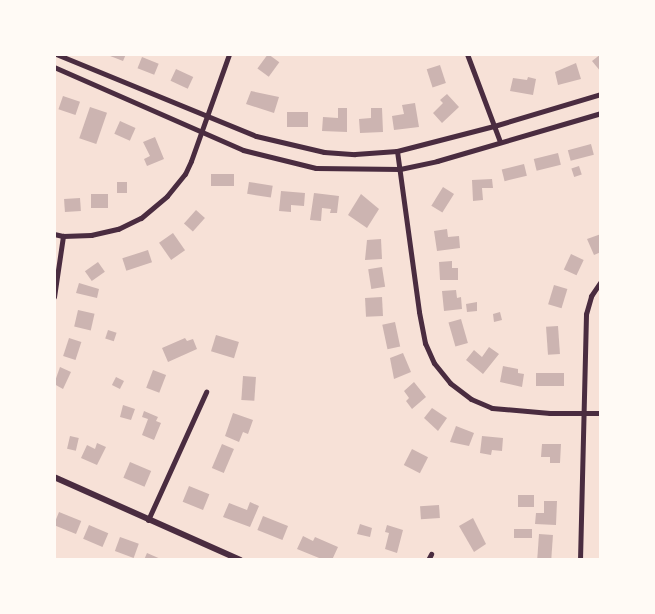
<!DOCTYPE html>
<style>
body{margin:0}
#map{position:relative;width:655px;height:614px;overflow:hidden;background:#f7e1d7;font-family:"Open Sans",sans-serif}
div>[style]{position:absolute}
.building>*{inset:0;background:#ccb4b1;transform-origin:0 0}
.minor>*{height:5px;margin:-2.5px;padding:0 2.5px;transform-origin:2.5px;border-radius:2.5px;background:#4a2c40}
.tertiary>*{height:6px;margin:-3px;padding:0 3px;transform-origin:3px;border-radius:3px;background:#4a2c40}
span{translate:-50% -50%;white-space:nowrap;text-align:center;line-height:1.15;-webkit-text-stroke:6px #fffaf5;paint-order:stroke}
.frame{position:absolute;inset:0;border:56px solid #fffaf5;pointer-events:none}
</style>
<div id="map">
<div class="building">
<div style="clip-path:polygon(105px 54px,126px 54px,123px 61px)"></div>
<div style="left:268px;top:54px;width:14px;height:18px;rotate:36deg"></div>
<div style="clip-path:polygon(601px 54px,601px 72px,592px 61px)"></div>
<div style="left:142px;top:57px;width:18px;height:12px;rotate:22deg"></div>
<div style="clip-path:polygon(576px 63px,581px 79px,558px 85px,555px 72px)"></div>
<div style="left:440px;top:65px;width:19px;height:14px;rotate:72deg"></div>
<div style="left:176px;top:69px;width:19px;height:13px;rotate:25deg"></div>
<div style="clip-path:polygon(528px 77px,536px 79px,533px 95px,510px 91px,513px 78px,527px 80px)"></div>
<div style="clip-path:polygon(251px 91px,279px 97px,274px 113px,246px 104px)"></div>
<div style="clip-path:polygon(447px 94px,459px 107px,442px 123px,433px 113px,443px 103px,440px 100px)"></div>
<div style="left:63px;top:96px;width:18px;height:14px;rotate:19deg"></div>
<div style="clip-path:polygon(415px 103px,419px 127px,394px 130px,392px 116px,404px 114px,402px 105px)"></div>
<div style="left:90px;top:107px;width:18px;height:33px;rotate:19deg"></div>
<div style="clip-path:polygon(338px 108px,347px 108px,347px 132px,322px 131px,323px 117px,338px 118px)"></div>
<div style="clip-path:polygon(371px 108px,382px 108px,383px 132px,360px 133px,359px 119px,371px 118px)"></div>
<div style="left:308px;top:112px;width:15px;height:21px;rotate:90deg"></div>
<div style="left:120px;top:121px;width:17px;height:14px;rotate:24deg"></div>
<div style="clip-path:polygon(155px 137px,164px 159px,147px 166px,144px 159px,150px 156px,143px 142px)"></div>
<div style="left:591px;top:144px;width:11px;height:24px;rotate:75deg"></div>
<div style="left:558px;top:153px;width:12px;height:25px;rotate:76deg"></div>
<div style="left:524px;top:164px;width:12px;height:23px;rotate:76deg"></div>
<div style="left:579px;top:166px;width:9px;height:8px;rotate:72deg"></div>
<div style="left:211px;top:174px;width:23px;height:12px"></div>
<div style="clip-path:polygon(492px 179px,493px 188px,482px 188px,483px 200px,473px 201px,472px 180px)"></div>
<div style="left:117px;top:182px;width:10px;height:11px"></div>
<div style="left:249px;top:182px;width:24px;height:12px;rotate:9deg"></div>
<div style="left:443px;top:187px;width:13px;height:22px;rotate:32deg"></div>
<div style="clip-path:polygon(281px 191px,305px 193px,304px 206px,291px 205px,291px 212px,279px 211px)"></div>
<div style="clip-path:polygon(314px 193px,339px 196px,337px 213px,330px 213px,331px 209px,322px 208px,321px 221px,310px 220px)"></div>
<div style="left:91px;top:194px;width:17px;height:14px"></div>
<div style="clip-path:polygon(361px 194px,379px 209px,367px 228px,348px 215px)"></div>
<div style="left:80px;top:198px;width:13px;height:16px;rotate:86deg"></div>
<div style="left:196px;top:210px;width:12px;height:18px;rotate:42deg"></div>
<div style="clip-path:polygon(447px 229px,448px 237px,459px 236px,460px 248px,437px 251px,434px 231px)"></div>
<div style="left:173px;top:233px;width:21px;height:17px;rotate:55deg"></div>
<div style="clip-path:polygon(601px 234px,601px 252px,594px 255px,587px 239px)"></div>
<div style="clip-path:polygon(381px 239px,382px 259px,365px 260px,367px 240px)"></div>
<div style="left:148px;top:250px;width:13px;height:27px;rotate:72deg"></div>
<div style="left:571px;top:254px;width:14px;height:17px;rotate:25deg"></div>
<div style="clip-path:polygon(452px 261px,452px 268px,458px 268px,458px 280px,440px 280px,439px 262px)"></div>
<div style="left:98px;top:262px;width:12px;height:16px;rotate:55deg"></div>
<div style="left:382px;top:267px;width:20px;height:14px;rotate:81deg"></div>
<div style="clip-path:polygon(79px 283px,99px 289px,97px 298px,76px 293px)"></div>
<div style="left:554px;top:285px;width:14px;height:20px;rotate:17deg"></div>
<div style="clip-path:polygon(456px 290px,457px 298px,461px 297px,462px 309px,444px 311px,442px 291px)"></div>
<div style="left:382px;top:297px;width:19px;height:17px;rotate:87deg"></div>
<div style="clip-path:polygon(477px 302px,477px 311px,467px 312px,466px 304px)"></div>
<div style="left:78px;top:310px;width:17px;height:17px;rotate:13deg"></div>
<div style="clip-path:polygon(500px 312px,502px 320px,494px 322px,493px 314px)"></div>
<div style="left:461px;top:319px;width:25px;height:13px;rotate:74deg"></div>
<div style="left:395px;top:322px;width:25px;height:13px;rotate:78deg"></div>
<div style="left:558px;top:326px;width:28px;height:12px;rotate:86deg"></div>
<div style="left:108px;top:330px;width:9px;height:9px;rotate:18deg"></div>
<div style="left:216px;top:335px;width:24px;height:17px;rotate:17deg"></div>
<div style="left:69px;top:338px;width:13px;height:19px;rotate:18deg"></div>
<div style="clip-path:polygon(185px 338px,187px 341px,193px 339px,197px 349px,168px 362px,162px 348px)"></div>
<div style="clip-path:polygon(489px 347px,499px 354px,483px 374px,466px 360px,474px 350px,482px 357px)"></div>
<div style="clip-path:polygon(403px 353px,411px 372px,394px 379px,390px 358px)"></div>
<div style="clip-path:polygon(503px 366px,518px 369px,518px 373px,524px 374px,522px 387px,500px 382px)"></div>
<div style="clip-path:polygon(60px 367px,71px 372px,63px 389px,54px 384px)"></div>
<div style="left:153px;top:370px;width:14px;height:19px;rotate:21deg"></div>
<div style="left:564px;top:373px;width:13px;height:28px;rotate:90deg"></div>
<div style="left:243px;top:376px;width:13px;height:24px;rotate:4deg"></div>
<div style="left:116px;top:377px;width:9px;height:9px;rotate:27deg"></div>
<div style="clip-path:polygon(414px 382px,426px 397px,412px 409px,406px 401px,409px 398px,404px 391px)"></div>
<div style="clip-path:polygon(123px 405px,135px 409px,131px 420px,120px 417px)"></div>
<div style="clip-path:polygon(432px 408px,447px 418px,438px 431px,424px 418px)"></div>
<div style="clip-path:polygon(144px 411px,158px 417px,156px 421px,161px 423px,154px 440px,142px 435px,148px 419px,142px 417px)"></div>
<div style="clip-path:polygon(233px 413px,253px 420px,248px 434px,243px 432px,239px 442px,225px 436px)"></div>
<div style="clip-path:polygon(456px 426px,474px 433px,469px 446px,450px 442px)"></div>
<div style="left:70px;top:436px;width:9px;height:13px;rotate:13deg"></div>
<div style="clip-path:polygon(482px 436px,503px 438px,502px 451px,492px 450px,491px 455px,480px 453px)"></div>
<div style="clip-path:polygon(97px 443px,106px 447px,97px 465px,81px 458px,87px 445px,95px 449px)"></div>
<div style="left:222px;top:444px;width:13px;height:26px;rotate:23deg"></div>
<div style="clip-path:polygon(542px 444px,561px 444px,560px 463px,550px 463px,550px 457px,541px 457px)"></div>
<div style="left:412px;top:449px;width:18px;height:18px;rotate:27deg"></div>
<div style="left:130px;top:462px;width:23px;height:17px;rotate:23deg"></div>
<div style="left:189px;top:486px;width:22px;height:17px;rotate:22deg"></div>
<div style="left:518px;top:495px;width:16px;height:12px"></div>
<div style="clip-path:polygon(544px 501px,557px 501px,556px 525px,535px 524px,536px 513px,544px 513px)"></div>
<div style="clip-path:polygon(250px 502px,259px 506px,250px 527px,223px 517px,229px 503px,247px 510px)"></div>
<div style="left:439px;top:505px;width:13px;height:19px;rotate:86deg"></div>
<div style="left:59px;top:512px;width:24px;height:14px;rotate:22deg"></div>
<div style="left:263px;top:516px;width:27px;height:15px;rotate:22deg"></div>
<div style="clip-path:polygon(473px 518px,486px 544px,474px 552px,459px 526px)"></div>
<div style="clip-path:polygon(360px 524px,372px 528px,370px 537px,357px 534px)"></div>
<div style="left:89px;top:525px;width:21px;height:15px;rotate:23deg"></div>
<div style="clip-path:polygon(387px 525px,403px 530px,397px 553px,385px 549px,389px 533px,385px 532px)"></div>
<div style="left:514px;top:529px;width:18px;height:9px"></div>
<div style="left:539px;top:534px;width:14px;height:26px;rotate:4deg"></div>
<div style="clip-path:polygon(303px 536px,313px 541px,315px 537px,338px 547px,332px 560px,324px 560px,297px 549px)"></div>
<div style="left:120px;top:537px;width:20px;height:15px;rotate:20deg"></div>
<div style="clip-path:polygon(147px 553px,163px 560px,144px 560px)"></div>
</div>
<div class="minor">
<div style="left:56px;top:54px;width:216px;rotate:22.3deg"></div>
<div style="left:256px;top:136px;width:70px;rotate:13.2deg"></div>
<div style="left:324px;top:152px;width:31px;rotate:4deg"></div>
<div style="left:355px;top:154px;width:42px;rotate:-4.1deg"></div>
<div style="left:397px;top:151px;width:100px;rotate:-14.5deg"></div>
<div style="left:494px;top:126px;width:112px;rotate:-16.7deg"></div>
<div style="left:467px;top:54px;width:94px;rotate:69.4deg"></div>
<div style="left:54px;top:67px;width:206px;rotate:23.7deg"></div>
<div style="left:243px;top:150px;width:75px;rotate:13.9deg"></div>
<div style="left:316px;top:168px;width:84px;rotate:0.7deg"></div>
<div style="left:400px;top:169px;width:38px;rotate:-12deg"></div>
<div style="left:437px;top:161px;width:171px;rotate:-16.3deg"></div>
<div style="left:397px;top:151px;width:162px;rotate:82.2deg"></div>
<div style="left:419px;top:312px;width:32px;rotate:79deg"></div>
<div style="left:425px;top:343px;width:22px;rotate:66deg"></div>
<div style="left:434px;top:363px;width:26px;rotate:51deg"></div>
<div style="left:450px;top:383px;width:26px;rotate:37deg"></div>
<div style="left:471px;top:399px;width:23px;rotate:23deg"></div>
<div style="left:492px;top:408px;width:58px;rotate:4.9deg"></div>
<div style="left:550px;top:413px;width:51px"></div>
<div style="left:54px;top:234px;width:9px;rotate:13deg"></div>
<div style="left:63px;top:236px;width:28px;rotate:-2deg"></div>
<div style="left:91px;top:235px;width:28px;rotate:-13deg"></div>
<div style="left:118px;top:229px;width:25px;rotate:-26deg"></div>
<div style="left:141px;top:218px;width:34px;rotate:-40deg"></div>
<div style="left:167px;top:196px;width:28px;rotate:-51deg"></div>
<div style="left:185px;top:174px;width:14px;rotate:-65deg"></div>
<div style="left:191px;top:161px;width:114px;rotate:-70.4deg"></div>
<div style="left:54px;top:297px;width:62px;rotate:-81.6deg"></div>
<div style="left:148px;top:520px;width:141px;rotate:-65.6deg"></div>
<div style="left:428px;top:560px;width:7px;rotate:-63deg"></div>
<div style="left:580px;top:560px;width:246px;rotate:-88.6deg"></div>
<div style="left:586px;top:314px;width:19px;rotate:-74deg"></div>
<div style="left:591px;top:296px;width:18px;rotate:-56deg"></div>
</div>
<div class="tertiary">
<div style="left:54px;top:477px;width:204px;rotate:24deg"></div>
</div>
<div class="frame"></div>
</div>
